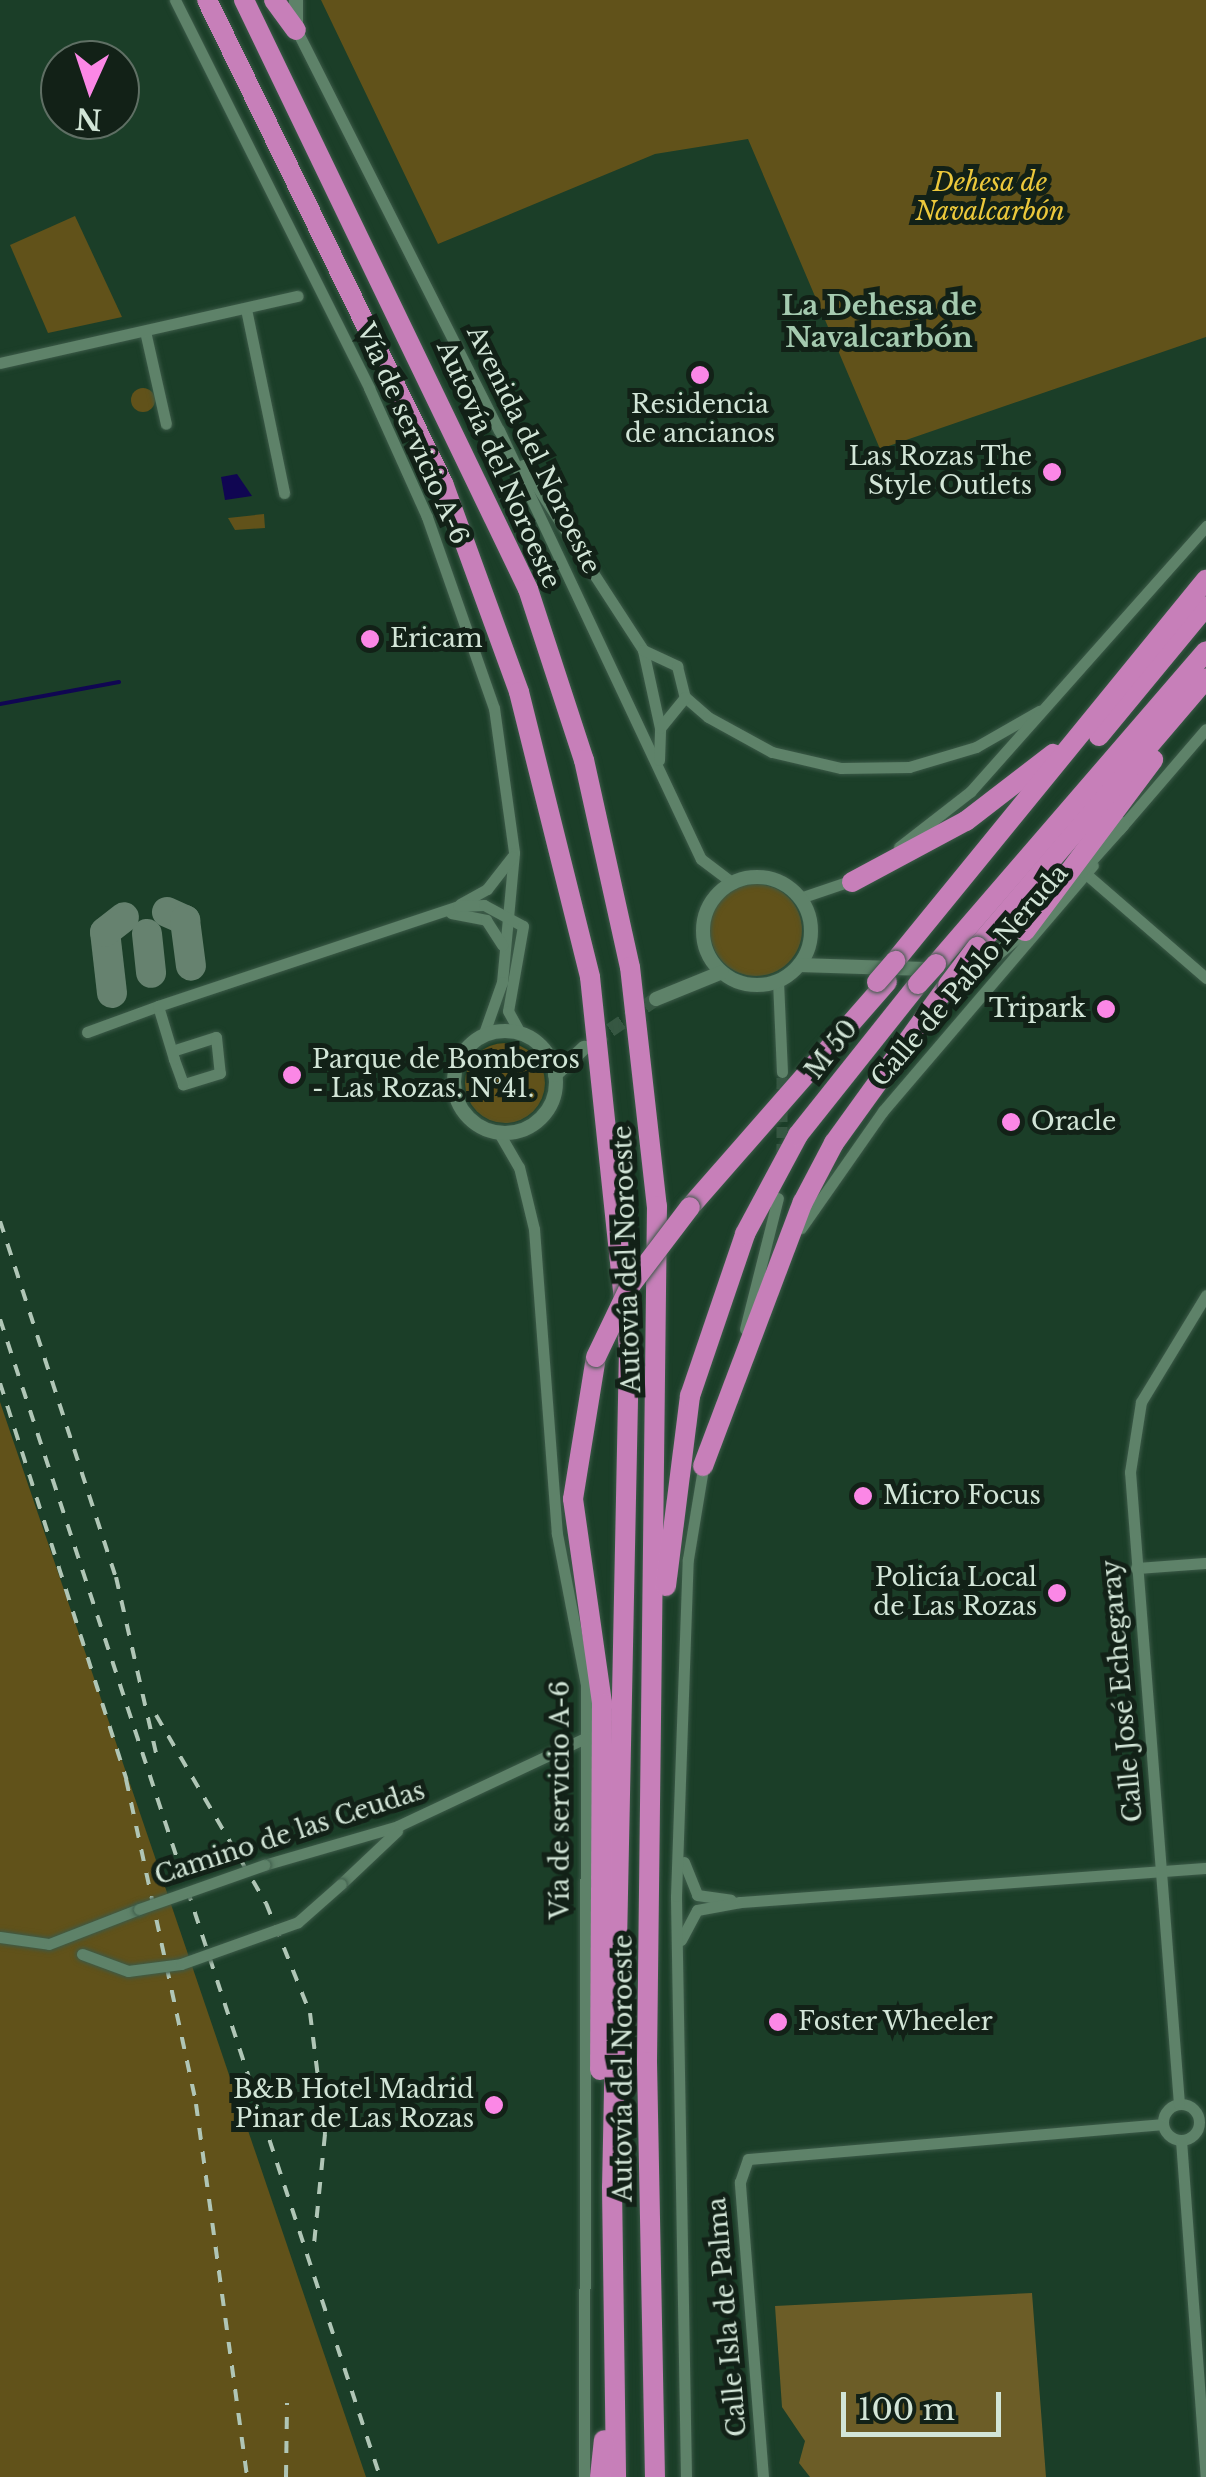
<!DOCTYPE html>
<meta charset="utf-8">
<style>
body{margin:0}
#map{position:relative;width:1206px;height:2477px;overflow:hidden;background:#1b3e28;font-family:"Libre Baskerville",serif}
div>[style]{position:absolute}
.green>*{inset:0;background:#61521a}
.round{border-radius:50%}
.forest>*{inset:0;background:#6c5d27}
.water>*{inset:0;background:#100652}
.stream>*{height:4px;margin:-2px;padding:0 2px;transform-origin:2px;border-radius:2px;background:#100652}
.taxiway>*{height:30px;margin:-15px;padding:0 15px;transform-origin:15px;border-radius:15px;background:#66826f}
.minor-tunnel>*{height:11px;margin-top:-5.5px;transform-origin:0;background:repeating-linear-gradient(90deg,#365742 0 11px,transparent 0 16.5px)}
.tertiary-tunnel>*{height:14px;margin-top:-7px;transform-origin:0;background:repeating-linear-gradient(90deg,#365742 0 14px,transparent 0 21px)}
.roads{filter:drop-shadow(0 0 2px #3c5a48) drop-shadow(0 0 2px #3c5a48)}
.minor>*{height:11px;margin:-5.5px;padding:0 5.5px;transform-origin:5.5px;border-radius:5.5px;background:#5e8269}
.minor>.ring{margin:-5.5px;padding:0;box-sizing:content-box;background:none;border:11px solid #5e8269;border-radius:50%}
.tertiary>*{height:14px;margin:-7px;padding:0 7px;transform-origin:7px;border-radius:7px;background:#5e8269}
.tertiary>.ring{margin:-7px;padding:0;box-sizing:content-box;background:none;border:14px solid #5e8269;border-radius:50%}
.motorway>*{height:20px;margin:-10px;padding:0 10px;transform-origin:10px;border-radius:10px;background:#c77fb9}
.rail>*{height:4px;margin-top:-2px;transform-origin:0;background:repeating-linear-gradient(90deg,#b0c6b6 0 12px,transparent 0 24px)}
.bridges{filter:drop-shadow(0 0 2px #3c5a48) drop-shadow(0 0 2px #3c5a48)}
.minor-bridge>*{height:11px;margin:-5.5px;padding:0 5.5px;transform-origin:5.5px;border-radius:5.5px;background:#5e8269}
.motorway-bridge>*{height:20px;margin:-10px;padding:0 10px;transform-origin:10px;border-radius:10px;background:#c77fb9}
.dots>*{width:28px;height:28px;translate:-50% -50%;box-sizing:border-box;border:5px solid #122117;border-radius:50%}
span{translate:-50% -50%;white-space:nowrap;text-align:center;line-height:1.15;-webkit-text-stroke:10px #122117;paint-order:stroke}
.park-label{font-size:25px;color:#ecc83b;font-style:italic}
.poi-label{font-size:25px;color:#d2e5d7}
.right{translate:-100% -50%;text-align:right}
.left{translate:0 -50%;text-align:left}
.street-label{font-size:25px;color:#d2e5d7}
.neighbourhood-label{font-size:28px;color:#a4caaf;font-weight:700}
.north{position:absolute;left:40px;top:40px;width:100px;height:100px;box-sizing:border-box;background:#122117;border:2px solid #5f6f64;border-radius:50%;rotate:183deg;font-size:28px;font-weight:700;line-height:40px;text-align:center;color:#d2e5d7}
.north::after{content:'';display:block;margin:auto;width:35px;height:45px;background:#fb87e6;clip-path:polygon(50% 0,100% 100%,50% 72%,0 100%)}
.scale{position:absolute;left:841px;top:2392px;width:160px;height:45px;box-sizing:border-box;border:5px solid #d2e5d7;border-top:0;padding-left:12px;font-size:30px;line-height:35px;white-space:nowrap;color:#d2e5d7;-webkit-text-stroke:8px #122117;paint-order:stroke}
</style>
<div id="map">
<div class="green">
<div style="clip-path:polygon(321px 0,1206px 0,1206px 337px,880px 449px,748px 139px,655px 154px,438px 244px)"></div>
<div style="clip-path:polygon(75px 216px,122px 317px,48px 333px,10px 245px)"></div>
<div class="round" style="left:131px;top:388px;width:24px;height:24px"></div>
<div style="clip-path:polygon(264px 514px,265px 528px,235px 530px,228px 518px)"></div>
<div class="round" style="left:710px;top:884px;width:92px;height:92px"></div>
<div class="round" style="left:465px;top:1043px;width:80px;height:80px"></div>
<div style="clip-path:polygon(0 1402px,366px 2477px,0 2477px)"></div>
</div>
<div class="forest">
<div style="clip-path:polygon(1032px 2293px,1046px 2477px,810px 2477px,799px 2463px,805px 2441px,782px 2407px,775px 2306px)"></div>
</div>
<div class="water">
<div style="clip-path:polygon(237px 474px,252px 496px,225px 500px,221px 477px)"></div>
</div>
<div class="stream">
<div style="left:0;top:704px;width:121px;rotate:-10.5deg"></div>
</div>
<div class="taxiway">
<div style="left:167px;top:912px;width:20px;rotate:24deg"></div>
<div style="left:185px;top:920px;width:46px;rotate:82.6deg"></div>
<div style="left:147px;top:934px;width:39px;rotate:84deg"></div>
<div style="left:112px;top:993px;width:61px;rotate:-96.5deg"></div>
<div style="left:105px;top:932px;width:24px;rotate:-38deg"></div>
</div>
<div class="minor-tunnel">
<div style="left:782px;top:1154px;width:82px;rotate:-90deg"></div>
</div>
<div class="tertiary-tunnel">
<div style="left:593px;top:1042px;width:76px;rotate:-34.3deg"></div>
</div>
<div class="roads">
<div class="minor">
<div style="left:175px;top:0;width:434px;rotate:63.4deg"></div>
<div style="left:369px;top:388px;width:141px;rotate:65.8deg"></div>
<div style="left:427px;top:517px;width:202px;rotate:70.7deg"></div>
<div style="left:494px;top:708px;width:146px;rotate:82.1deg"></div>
<div style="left:514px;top:853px;width:130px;rotate:95.3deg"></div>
<div style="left:502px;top:982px;width:57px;rotate:109.4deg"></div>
<div style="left:295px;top:27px;width:452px;rotate:63.2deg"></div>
<div style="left:499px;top:430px;width:474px;rotate:64.8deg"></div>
<div style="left:701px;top:859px;width:40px;rotate:37deg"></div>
<div style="left:246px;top:309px;width:188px;rotate:78.3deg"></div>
<div style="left:145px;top:331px;width:95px;rotate:77.3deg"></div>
<div style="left:0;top:363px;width:305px;rotate:-12.7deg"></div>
<div style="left:523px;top:465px;width:221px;rotate:57deg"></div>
<div style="left:643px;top:650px;width:80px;rotate:77.7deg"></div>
<div style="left:643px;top:650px;width:38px;rotate:25deg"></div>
<div style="left:677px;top:666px;width:32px;rotate:76deg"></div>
<div style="left:685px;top:697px;width:30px;rotate:41deg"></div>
<div style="left:708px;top:717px;width:73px;rotate:28.7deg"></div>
<div style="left:772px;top:752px;width:71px;rotate:13.1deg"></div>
<div style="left:841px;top:768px;width:68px;rotate:-0.8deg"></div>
<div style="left:909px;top:767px;width:70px;rotate:-16.6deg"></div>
<div style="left:976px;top:747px;width:73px;rotate:-29.7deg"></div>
<div style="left:659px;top:760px;width:32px;rotate:-88deg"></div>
<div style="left:660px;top:728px;width:40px;rotate:-51deg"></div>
<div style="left:1119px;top:830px;width:133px;rotate:-49.3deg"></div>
<div style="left:899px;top:847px;width:90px;rotate:-37.8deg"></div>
<div style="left:970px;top:792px;width:356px;rotate:-48.4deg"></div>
<div style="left:1086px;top:874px;width:159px;rotate:40.9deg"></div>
<div style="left:800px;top:898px;width:59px;rotate:-18.7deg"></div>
<div style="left:460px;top:904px;width:31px;rotate:-29deg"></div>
<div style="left:487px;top:889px;width:41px;rotate:-52deg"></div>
<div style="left:451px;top:913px;width:36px;rotate:11deg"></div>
<div style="left:486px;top:920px;width:30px;rotate:57deg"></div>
<div style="left:778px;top:981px;width:91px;rotate:87.5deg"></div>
<div style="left:87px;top:1032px;width:76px;rotate:-20.1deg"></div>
<div style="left:172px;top:1051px;width:46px;rotate:-17.7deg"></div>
<div style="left:216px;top:1037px;width:36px;rotate:84deg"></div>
<div style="left:220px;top:1073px;width:39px;rotate:163deg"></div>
<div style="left:183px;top:1084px;width:27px;rotate:-110deg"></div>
<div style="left:174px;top:1059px;width:55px;rotate:-106.8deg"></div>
<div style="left:158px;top:1006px;width:316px;rotate:-18.4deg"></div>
<div style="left:458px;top:906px;width:26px;rotate:-2deg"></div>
<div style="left:484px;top:905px;width:44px;rotate:28.3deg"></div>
<div style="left:523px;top:926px;width:86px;rotate:100deg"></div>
<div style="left:508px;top:1011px;width:25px;rotate:61deg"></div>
<div style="left:499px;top:1133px;width:39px;rotate:60deg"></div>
<div style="left:519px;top:1167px;width:64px;rotate:76.4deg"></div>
<div style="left:534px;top:1229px;width:306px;rotate:85.7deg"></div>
<div style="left:557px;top:1534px;width:154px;rotate:79.1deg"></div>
<div style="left:586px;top:1685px;width:792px;rotate:90.14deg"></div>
<div style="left:801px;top:1228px;width:143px;rotate:-55deg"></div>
<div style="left:883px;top:1111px;width:323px;rotate:-49.5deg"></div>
<div style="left:745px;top:1329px;width:135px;rotate:-75.9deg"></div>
<div style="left:1136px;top:1568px;width:70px;rotate:-4.1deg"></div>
<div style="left:684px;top:1862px;width:35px;rotate:68deg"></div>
<div style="left:697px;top:1895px;width:34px;rotate:8deg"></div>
<div style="left:264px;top:1865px;width:140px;rotate:-16.2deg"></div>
<div style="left:398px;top:1826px;width:209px;rotate:-25.2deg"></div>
<div style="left:341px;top:1884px;width:77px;rotate:-43.4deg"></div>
<div style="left:0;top:1937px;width:49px;rotate:8.1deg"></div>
<div style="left:49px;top:1944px;width:97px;rotate:-21.3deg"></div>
<div style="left:681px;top:1940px;width:34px;rotate:-62deg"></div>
<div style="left:697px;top:1910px;width:44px;rotate:-10.5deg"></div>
<div style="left:740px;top:1902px;width:467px;rotate:-4.2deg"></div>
<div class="ring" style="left:1163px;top:2104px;width:25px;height:25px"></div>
<div style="left:1179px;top:2104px;width:634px;rotate:-94.43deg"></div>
<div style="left:1130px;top:1472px;width:71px;rotate:-81.1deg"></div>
<div style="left:1141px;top:1402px;width:125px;rotate:-58.7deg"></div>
<div style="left:1181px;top:2140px;width:338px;rotate:85.8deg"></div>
<div style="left:686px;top:2477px;width:581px;rotate:-90.99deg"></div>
<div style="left:676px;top:1896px;width:337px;rotate:-88deg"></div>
<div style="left:688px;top:1559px;width:98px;rotate:-80.6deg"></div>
<div style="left:763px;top:2477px;width:296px;rotate:-94.5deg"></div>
<div style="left:740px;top:2182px;width:24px;rotate:-71deg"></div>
<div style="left:748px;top:2159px;width:415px;rotate:-4.8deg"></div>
</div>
<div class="tertiary">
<div style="left:296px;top:29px;width:29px;rotate:-90deg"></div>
<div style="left:1081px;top:871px;width:63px;rotate:-48.2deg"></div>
<div class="ring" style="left:703px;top:877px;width:94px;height:94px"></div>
<div style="left:799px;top:965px;width:158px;rotate:1.8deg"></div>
<div style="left:957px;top:970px;width:36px;rotate:-18deg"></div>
<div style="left:991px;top:959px;width:50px;rotate:-40.1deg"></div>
<div style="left:656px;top:999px;width:71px;rotate:-22.2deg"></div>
<div class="ring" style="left:454px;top:1031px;width:88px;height:88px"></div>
<div style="left:555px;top:1075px;width:40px;rotate:-43deg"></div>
</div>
<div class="motorway">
<div style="left:207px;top:0;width:538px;rotate:63.96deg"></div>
<div style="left:443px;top:483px;width:222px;rotate:70deg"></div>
<div style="left:519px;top:692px;width:294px;rotate:76deg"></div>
<div style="left:590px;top:977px;width:375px;rotate:84deg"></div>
<div style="left:629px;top:1350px;width:837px;rotate:91.16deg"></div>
<div style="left:612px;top:2187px;width:290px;rotate:89.2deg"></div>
<div style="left:244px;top:0;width:654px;rotate:64.26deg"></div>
<div style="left:528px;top:589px;width:180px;rotate:71.9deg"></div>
<div style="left:584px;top:760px;width:212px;rotate:77.5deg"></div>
<div style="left:630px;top:967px;width:241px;rotate:83.6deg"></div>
<div style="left:657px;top:1206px;width:856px;rotate:90.67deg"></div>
<div style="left:647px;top:2062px;width:415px;rotate:88.9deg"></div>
<div style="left:274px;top:0;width:37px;rotate:54deg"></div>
<div style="left:1099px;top:736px;width:168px;rotate:-50.5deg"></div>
<div style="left:852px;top:882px;width:129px;rotate:-28.2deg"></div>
<div style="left:966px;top:821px;width:110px;rotate:-37.6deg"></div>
<div style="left:1025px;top:931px;width:214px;rotate:-53.2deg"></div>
<div style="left:977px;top:947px;width:353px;rotate:-49.5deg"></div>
<div style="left:895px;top:961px;width:492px;rotate:-50.8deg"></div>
<div style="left:936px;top:964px;width:413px;rotate:-49.2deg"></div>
<div style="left:690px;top:1207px;width:299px;rotate:-48.8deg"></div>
<div style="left:596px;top:1357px;width:144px;rotate:99.2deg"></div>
<div style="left:573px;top:1499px;width:206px;rotate:81.9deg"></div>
<div style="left:602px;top:1703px;width:367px;rotate:90.3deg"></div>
<div style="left:703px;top:1466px;width:282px;rotate:-69.3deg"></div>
<div style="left:803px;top:1202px;width:67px;rotate:-62.3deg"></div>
<div style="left:834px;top:1143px;width:195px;rotate:-54.2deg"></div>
<div style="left:666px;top:1586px;width:192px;rotate:-82.8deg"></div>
<div style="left:690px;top:1396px;width:171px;rotate:-71.2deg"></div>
<div style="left:745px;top:1234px;width:112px;rotate:-61.8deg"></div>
<div style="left:798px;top:1135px;width:193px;rotate:-51.5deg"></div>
<div style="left:600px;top:2477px;width:37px;rotate:-84deg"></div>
</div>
</div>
<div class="rail">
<div style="left:0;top:1221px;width:374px;rotate:72deg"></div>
<div style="left:116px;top:1577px;width:186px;rotate:77.2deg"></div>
<div style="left:0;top:1319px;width:1219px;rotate:71.83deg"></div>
<div style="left:0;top:1383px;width:416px;rotate:72.3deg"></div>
<div style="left:126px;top:1779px;width:332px;rotate:77.8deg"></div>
<div style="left:196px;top:2104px;width:376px;rotate:82.2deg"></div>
<div style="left:156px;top:1715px;width:218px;rotate:59.7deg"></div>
<div style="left:266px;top:1903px;width:118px;rotate:68.2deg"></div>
<div style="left:310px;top:2013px;width:122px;rotate:82.9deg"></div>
<div style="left:325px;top:2134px;width:111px;rotate:95.7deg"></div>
<div style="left:286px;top:2477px;width:74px;rotate:-89.2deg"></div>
</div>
<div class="bridges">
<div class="minor-bridge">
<div style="left:139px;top:1909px;width:133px;rotate:-19.4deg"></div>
<div style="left:82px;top:1954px;width:49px;rotate:20.3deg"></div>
<div style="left:128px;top:1971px;width:53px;rotate:-7.5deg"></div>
<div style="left:181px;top:1964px;width:124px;rotate:-19.7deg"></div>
<div style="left:298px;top:1922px;width:57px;rotate:-41.5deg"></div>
</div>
<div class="motorway-bridge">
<div style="left:877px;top:982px;width:28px;rotate:-49deg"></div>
<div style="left:918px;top:984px;width:27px;rotate:-48deg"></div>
<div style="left:948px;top:985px;width:48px;rotate:-52.7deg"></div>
<div style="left:596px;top:1357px;width:79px;rotate:-64.4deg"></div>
<div style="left:630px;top:1286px;width:99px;rotate:-52.8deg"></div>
</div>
</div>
<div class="dots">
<div style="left:700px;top:375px;background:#fb87e6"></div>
<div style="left:1052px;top:472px;background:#fb87e6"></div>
<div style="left:370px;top:639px;background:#fb87e6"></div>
<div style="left:1106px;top:1009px;background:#fb87e6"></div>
<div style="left:292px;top:1075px;background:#fb87e6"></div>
<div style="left:1011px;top:1122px;background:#fb87e6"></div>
<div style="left:863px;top:1496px;background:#fb87e6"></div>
<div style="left:1057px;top:1593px;background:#fb87e6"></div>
<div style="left:778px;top:2022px;background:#fb87e6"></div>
<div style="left:494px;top:2105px;background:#fb87e6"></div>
</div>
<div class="park-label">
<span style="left:990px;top:198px">Dehesa de<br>Navalcarbón</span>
</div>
<div class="poi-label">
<span style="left:700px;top:420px">Residencia<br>de ancianos</span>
<span class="right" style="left:1032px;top:472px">Las Rozas The<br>Style Outlets</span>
<span class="left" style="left:390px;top:639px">Ericam</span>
<span class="right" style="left:1086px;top:1009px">Tripark</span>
<span class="left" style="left:312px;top:1075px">Parque de Bomberos<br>- Las Rozas. Nº41.</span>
<span class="left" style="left:1031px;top:1122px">Oracle</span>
<span class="left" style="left:883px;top:1496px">Micro Focus</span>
<span class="right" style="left:1037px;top:1593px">Policía Local<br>de Las Rozas</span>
<span class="left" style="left:798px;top:2022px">Foster Wheeler</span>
<span class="right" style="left:474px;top:2105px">B&amp;B Hotel Madrid<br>Pinar de Las Rozas</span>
</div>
<div class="street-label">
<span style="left:412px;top:434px;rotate:66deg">Vía de servicio A-6</span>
<span style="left:533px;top:450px;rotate:64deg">Avenida del Noroeste</span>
<span style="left:498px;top:465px;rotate:66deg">Autovía del Noroeste</span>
<span style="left:970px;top:976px;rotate:-49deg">Calle de Pablo Neruda</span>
<span style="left:832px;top:1050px;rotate:-52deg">M 50</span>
<span style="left:628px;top:1259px;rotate:-92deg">Autovía del Noroeste</span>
<span style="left:1123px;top:1691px;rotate:-95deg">Calle José Echegaray</span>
<span style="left:561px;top:1800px;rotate:-90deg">Vía de servicio A-6</span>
<span style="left:290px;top:1834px;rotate:-18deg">Camino de las Ceudas</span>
<span style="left:624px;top:2068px;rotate:-90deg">Autovía del Noroeste</span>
<span style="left:728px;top:2317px;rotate:-95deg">Calle Isla de Palma</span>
</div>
<div class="neighbourhood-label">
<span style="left:879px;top:322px">La Dehesa de<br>Navalcarbón</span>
</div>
<div class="north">N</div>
<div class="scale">100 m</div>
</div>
